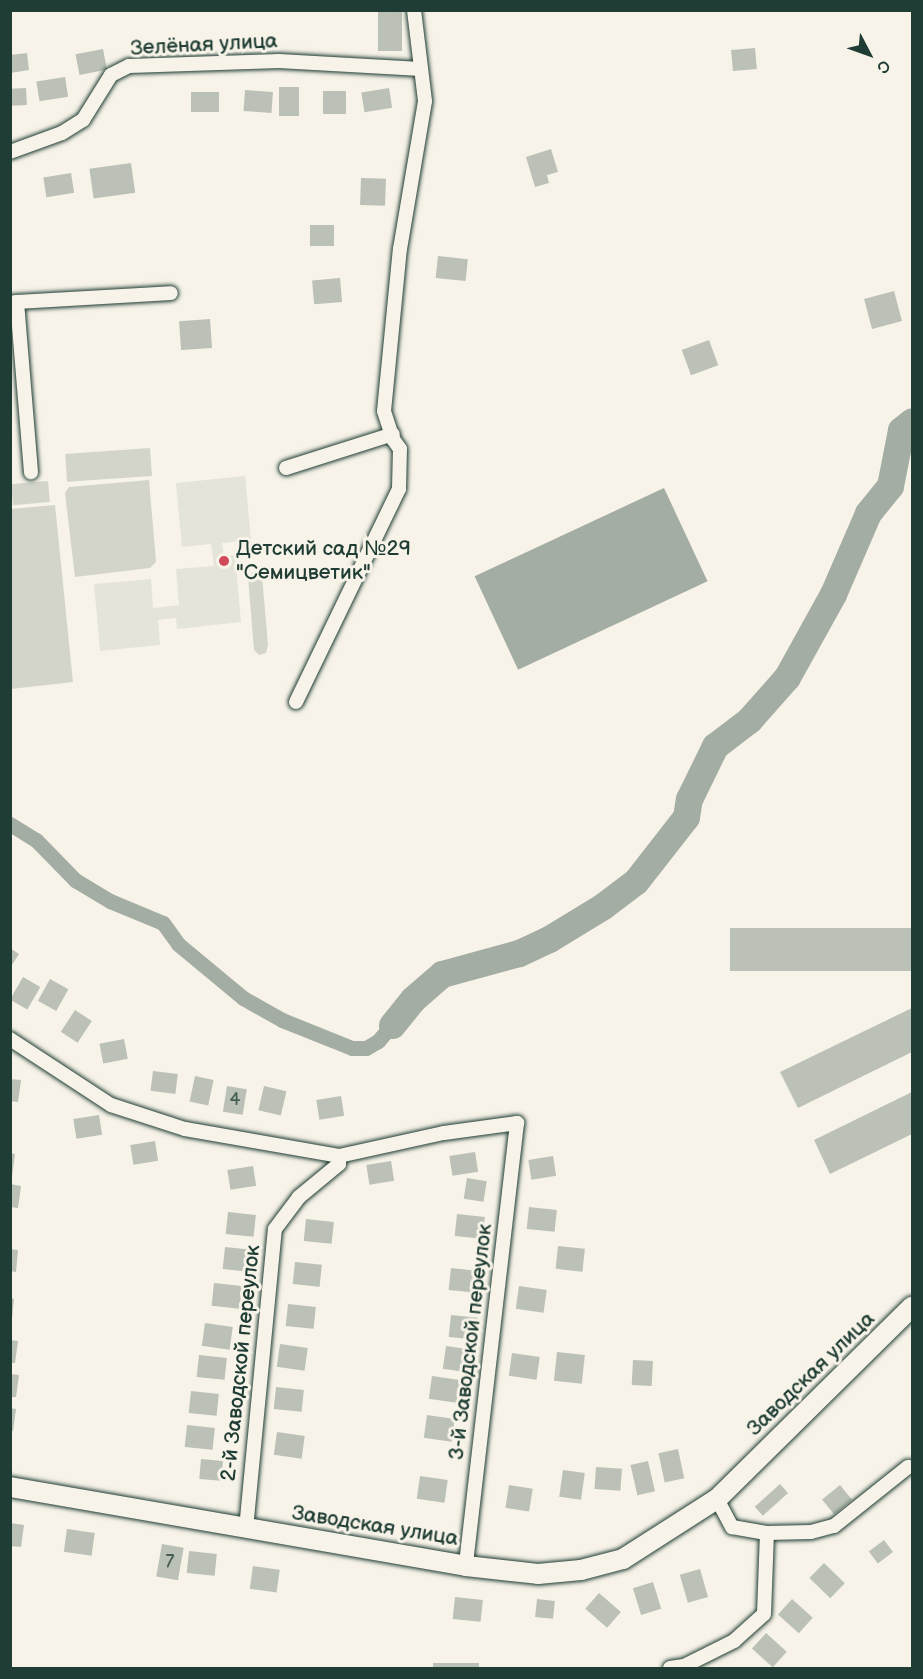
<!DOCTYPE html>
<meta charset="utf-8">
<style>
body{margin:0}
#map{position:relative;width:923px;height:1679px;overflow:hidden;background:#f7f3e8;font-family:"Balsamiq Sans",sans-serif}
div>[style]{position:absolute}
.built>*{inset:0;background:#e5e4d9}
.green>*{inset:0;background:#d3d5ca;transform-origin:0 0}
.water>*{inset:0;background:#a4ada3;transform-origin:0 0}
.canal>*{height:15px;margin:-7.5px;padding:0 7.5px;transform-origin:7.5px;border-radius:7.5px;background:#a4ada3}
.river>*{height:27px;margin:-13.5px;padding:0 13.5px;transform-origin:13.5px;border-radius:13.5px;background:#a4ada3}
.building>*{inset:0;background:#bbc1b6;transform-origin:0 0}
.roads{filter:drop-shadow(0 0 2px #1f3d34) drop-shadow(0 0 2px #1f3d34)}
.street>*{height:14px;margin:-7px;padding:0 7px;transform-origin:7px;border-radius:7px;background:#f7f3e8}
.secondary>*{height:20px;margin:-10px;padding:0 10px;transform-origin:10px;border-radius:10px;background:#f7f3e8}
.dots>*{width:16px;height:16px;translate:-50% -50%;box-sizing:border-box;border:3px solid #f7f3e8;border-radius:50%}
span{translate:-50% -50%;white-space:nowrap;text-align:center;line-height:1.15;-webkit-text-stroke:6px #f7f3e8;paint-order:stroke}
.number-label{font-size:18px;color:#465e54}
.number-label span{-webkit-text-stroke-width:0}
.street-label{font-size:21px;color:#1f3d34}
.poi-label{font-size:21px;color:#1f3d34}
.left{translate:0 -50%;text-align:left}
.frame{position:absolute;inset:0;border:12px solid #1f3d34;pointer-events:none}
.north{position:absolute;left:839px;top:24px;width:60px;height:60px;-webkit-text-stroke:4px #f7f3e8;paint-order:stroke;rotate:131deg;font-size:16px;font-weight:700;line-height:24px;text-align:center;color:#1f3d34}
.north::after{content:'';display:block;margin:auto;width:21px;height:27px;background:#1f3d34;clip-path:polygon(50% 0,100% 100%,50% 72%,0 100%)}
</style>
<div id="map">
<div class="built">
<div style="clip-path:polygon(245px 476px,251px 540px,222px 543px,224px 556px,235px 555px,241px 622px,177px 629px,176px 618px,158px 620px,160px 645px,100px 651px,94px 584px,151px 579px,153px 608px,179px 605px,176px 569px,214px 566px,211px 544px,182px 547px,176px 483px)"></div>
</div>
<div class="green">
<div style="left:150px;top:448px;width:28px;height:85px;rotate:86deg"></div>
<div style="clip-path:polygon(149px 480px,156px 562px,150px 568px,75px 577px,65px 493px,69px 487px)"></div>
<div style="left:48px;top:481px;width:21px;height:37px;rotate:85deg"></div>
<div style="clip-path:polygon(55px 505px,73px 682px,11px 689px,11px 509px)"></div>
<div style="clip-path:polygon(255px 570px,262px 576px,268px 645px,266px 653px,259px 655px,254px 650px,248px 577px)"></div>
</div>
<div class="water">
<div style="left:664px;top:488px;width:103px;height:209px;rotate:65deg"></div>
</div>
<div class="canal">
<div style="left:10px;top:824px;width:31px;rotate:32deg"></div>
<div style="left:36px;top:840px;width:56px;rotate:45.7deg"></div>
<div style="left:75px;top:880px;width:41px;rotate:31deg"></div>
<div style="left:110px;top:901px;width:57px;rotate:22.5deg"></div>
<div style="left:163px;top:923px;width:26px;rotate:54deg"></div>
<div style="left:178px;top:944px;width:85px;rotate:39.7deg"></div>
<div style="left:243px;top:998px;width:45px;rotate:29.4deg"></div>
<div style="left:282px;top:1020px;width:75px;rotate:21.8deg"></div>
<div style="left:352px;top:1048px;width:14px"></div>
<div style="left:366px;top:1048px;width:14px;rotate:-30deg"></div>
<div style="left:378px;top:1041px;width:21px;rotate:-49deg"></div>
</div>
<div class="river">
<div style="left:392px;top:1025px;width:33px;rotate:-51deg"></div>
<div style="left:413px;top:999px;width:38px;rotate:-41deg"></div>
<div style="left:442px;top:974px;width:80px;rotate:-15.3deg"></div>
<div style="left:519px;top:953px;width:33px;rotate:-25deg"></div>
<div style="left:549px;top:939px;width:63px;rotate:-31.4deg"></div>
<div style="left:603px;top:906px;width:41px;rotate:-37.1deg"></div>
<div style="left:636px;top:881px;width:81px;rotate:-52deg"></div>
<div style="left:686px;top:817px;width:18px;rotate:-81deg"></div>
<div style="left:689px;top:799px;width:59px;rotate:-63.9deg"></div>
<div style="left:715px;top:746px;width:43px;rotate:-37.4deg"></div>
<div style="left:749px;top:720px;width:57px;rotate:-48.5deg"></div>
<div style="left:787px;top:677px;width:95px;rotate:-61deg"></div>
<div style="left:833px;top:594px;width:88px;rotate:-66.6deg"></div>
<div style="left:868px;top:513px;width:35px;rotate:-51deg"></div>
<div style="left:890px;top:486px;width:57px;rotate:-78.9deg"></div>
<div style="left:901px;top:430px;width:14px;rotate:-39deg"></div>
</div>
<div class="building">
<div style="left:378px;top:10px;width:24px;height:41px"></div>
<div style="left:755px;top:48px;width:21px;height:24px;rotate:85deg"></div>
<div style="left:103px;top:49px;width:21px;height:28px;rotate:79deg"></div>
<div style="clip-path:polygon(27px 53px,29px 70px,10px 73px,10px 55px)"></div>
<div style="left:65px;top:77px;width:20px;height:29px;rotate:81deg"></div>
<div style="left:279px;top:87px;width:20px;height:29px"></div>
<div style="left:26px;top:88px;width:17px;height:16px;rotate:87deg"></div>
<div style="left:389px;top:88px;width:20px;height:28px;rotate:81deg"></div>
<div style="left:245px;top:90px;width:28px;height:21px;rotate:4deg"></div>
<div style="left:323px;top:91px;width:23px;height:23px"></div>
<div style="left:191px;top:92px;width:28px;height:20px"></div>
<div style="clip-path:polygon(551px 149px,558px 172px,547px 175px,549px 183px,535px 187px,526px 157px)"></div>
<div style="left:131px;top:163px;width:30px;height:42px;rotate:82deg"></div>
<div style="left:71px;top:173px;width:20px;height:28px;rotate:81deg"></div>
<div style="left:361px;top:178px;width:25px;height:27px;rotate:2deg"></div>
<div style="left:310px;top:225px;width:24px;height:21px"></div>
<div style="left:438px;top:256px;width:30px;height:22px;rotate:6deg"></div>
<div style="left:340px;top:278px;width:24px;height:28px;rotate:85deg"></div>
<div style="left:894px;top:291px;width:31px;height:31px;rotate:75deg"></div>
<div style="left:210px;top:319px;width:29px;height:31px;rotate:86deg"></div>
<div style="left:709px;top:340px;width:27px;height:29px;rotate:70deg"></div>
<div style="left:912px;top:928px;width:43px;height:182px;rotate:90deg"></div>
<div style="clip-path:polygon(10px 948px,19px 954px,10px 968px)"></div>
<div style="left:23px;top:977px;width:20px;height:26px;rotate:30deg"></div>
<div style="left:50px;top:979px;width:21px;height:25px;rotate:29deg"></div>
<div style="clip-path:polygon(912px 1008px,912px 1052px,798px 1108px,780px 1072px)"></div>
<div style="left:75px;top:1010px;width:20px;height:26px;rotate:33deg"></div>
<div style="left:124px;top:1039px;width:20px;height:25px;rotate:79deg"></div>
<div style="left:153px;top:1071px;width:25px;height:20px;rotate:7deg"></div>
<div style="left:195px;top:1076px;width:19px;height:26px;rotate:12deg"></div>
<div style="clip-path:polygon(10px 1079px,21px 1080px,18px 1102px,10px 1101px)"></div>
<div style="left:227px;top:1086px;width:20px;height:26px;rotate:9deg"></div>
<div style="left:264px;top:1086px;width:23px;height:25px;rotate:13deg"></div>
<div style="clip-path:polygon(912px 1092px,912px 1134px,830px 1174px,814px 1140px)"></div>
<div style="left:341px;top:1096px;width:20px;height:25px;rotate:81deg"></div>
<div style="left:99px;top:1115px;width:20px;height:26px;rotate:81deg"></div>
<div style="left:155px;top:1141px;width:20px;height:25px;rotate:81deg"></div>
<div style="left:475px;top:1152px;width:20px;height:26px;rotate:81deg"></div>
<div style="clip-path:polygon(10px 1153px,15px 1154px,12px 1177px,10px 1177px)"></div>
<div style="left:553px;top:1156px;width:20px;height:25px;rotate:81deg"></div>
<div style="left:391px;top:1161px;width:20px;height:25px;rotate:81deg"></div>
<div style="left:253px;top:1166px;width:20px;height:26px;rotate:81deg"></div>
<div style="left:467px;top:1178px;width:20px;height:21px;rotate:9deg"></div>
<div style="clip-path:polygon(10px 1184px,21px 1186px,18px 1208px,10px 1207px)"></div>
<div style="left:529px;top:1207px;width:28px;height:22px;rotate:6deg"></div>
<div style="left:228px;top:1212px;width:28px;height:22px;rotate:6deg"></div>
<div style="left:457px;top:1214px;width:28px;height:22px;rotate:6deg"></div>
<div style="left:306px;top:1219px;width:28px;height:22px;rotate:6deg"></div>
<div style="left:558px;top:1246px;width:27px;height:23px;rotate:6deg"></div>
<div style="left:225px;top:1247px;width:27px;height:22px;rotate:6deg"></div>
<div style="clip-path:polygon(10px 1249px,18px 1250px,16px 1272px,10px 1271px)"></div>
<div style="left:295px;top:1262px;width:27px;height:22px;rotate:6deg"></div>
<div style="left:451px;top:1268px;width:28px;height:22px;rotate:6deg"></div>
<div style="left:214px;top:1283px;width:28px;height:23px;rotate:6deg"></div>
<div style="left:519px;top:1286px;width:28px;height:23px;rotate:8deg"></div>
<div style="clip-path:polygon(10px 1298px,14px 1299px,12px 1319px,10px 1319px)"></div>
<div style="left:288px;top:1304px;width:28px;height:22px;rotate:6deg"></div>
<div style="left:451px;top:1315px;width:27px;height:22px;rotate:6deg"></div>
<div style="left:205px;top:1323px;width:28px;height:23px;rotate:8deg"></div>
<div style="clip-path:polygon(10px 1340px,18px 1341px,15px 1363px,10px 1363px)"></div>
<div style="left:280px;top:1344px;width:28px;height:23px;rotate:8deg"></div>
<div style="left:446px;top:1346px;width:28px;height:23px;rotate:8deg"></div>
<div style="left:557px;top:1352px;width:28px;height:29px;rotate:6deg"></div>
<div style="left:512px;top:1353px;width:28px;height:23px;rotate:8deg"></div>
<div style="left:199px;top:1355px;width:28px;height:22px;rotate:6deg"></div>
<div style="left:633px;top:1360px;width:20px;height:25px;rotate:3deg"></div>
<div style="clip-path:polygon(10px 1374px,19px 1375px,16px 1397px,10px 1397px)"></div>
<div style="left:432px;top:1376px;width:28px;height:23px;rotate:8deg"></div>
<div style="left:276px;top:1387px;width:28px;height:22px;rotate:6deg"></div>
<div style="left:191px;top:1391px;width:28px;height:22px;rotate:6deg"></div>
<div style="clip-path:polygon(10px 1408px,16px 1409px,13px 1431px,10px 1430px)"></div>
<div style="left:427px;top:1415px;width:28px;height:23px;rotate:8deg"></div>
<div style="left:187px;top:1425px;width:28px;height:22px;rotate:6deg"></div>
<div style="left:277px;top:1432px;width:28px;height:23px;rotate:8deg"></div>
<div style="left:678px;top:1449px;width:30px;height:20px;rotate:78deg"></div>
<div style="left:201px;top:1459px;width:22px;height:20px;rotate:5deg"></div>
<div style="left:648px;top:1461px;width:31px;height:18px;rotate:77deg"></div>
<div style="left:596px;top:1467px;width:26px;height:22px;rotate:4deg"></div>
<div style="left:563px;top:1470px;width:22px;height:27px;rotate:8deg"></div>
<div style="left:420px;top:1476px;width:28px;height:23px;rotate:8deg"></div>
<div style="left:780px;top:1484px;width:12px;height:34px;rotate:48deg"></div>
<div style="left:509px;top:1485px;width:24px;height:23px;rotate:9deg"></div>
<div style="left:840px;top:1485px;width:19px;height:23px;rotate:51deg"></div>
<div style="clip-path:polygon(10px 1523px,24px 1525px,21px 1547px,10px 1546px)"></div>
<div style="left:67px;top:1529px;width:28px;height:23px;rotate:8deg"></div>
<div style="left:884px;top:1540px;width:15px;height:19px;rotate:53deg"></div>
<div style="left:162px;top:1544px;width:22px;height:33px;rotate:10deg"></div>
<div style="left:189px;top:1551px;width:28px;height:22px;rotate:6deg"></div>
<div style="left:824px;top:1563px;width:29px;height:21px;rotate:44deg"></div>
<div style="left:253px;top:1566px;width:27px;height:23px;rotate:8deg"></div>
<div style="left:700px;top:1569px;width:29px;height:21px;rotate:74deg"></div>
<div style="left:653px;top:1582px;width:28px;height:21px;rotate:73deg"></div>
<div style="left:599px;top:1593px;width:29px;height:21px;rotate:41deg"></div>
<div style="left:455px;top:1597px;width:28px;height:22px;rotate:6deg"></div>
<div style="left:537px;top:1599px;width:18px;height:18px;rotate:6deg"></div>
<div style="left:792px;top:1599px;width:28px;height:21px;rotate:42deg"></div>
<div style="left:766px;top:1633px;width:28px;height:21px;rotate:42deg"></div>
<div style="left:433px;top:1663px;width:46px;height:5px"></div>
</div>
<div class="roads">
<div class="street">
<div style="left:10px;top:152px;width:55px;rotate:-20.1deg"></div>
<div style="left:62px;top:133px;width:25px;rotate:-32deg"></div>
<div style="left:83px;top:120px;width:53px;rotate:-58.1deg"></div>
<div style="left:111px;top:75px;width:20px;rotate:-27deg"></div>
<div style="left:129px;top:66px;width:150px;rotate:-1.9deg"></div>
<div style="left:279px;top:61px;width:142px;rotate:3.2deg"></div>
<div style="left:17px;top:302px;width:154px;rotate:-3.3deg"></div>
<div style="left:10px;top:303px;width:7px;rotate:-8deg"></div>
<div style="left:17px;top:302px;width:171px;rotate:85.3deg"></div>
<div style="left:286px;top:468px;width:112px;rotate:-17.6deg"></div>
<div style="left:296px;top:702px;width:237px;rotate:-64.2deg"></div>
<div style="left:399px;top:489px;width:40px;rotate:-88.6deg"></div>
<div style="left:400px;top:449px;width:12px;rotate:-125deg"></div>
<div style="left:393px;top:439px;width:29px;rotate:-108deg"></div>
<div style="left:384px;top:411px;width:163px;rotate:-84.4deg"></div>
<div style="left:400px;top:249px;width:150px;rotate:-80.4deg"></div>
<div style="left:425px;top:101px;width:92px;rotate:-96.9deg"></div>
<div style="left:10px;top:1039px;width:121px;rotate:33.2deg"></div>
<div style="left:111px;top:1105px;width:78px;rotate:18deg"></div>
<div style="left:185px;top:1129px;width:156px;rotate:9.9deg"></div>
<div style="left:339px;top:1156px;width:107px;rotate:-12.4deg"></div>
<div style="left:444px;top:1133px;width:74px;rotate:-7.8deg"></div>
<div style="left:517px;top:1123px;width:446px;rotate:96.6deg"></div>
<div style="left:717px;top:1499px;width:32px;rotate:62deg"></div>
<div style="left:732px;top:1527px;width:36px;rotate:10deg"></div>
<div style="left:767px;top:1533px;width:44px;rotate:-1.3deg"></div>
<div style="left:811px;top:1532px;width:24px;rotate:-15deg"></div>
<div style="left:834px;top:1526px;width:95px;rotate:-38.6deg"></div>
<div style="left:246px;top:1529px;width:301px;rotate:-84.5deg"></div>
<div style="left:275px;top:1229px;width:40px;rotate:-53deg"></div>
<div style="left:299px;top:1197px;width:52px;rotate:-39.5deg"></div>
<div style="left:339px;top:1164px;width:8px;rotate:-90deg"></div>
<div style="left:670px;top:1668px;width:14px;rotate:-8deg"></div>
<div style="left:684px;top:1666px;width:56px;rotate:-26.6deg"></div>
<div style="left:734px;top:1641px;width:40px;rotate:-42deg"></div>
<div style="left:764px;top:1614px;width:81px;rotate:-87.9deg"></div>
</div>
<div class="secondary">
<div style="left:10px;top:1487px;width:463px;rotate:9.8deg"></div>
<div style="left:466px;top:1566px;width:72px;rotate:6.3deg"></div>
<div style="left:538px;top:1574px;width:43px;rotate:-5.3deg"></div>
<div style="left:581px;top:1570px;width:43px;rotate:-14.7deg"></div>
<div style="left:623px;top:1559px;width:112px;rotate:-32.6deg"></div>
<div style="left:717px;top:1499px;width:274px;rotate:-44.6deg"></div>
</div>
</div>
<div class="dots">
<div style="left:224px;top:561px;background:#d1495b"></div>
</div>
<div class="number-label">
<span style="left:235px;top:1100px">4</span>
<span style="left:170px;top:1562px">7</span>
</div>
<div class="street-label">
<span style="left:204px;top:45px;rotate:-3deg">Зелёная улица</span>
<span style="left:471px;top:1342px;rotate:-83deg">3-й Заводской переулок</span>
<span style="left:241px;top:1363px;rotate:-84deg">2-й Заводской переулок</span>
<span style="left:811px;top:1374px;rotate:-44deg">Заводская улица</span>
<span style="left:375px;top:1526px;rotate:9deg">Заводская улица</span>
</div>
<div class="poi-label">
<span class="left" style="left:236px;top:561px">Детский сад №29<br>"Семицветик"</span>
</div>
<div class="frame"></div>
<div class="north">С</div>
</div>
